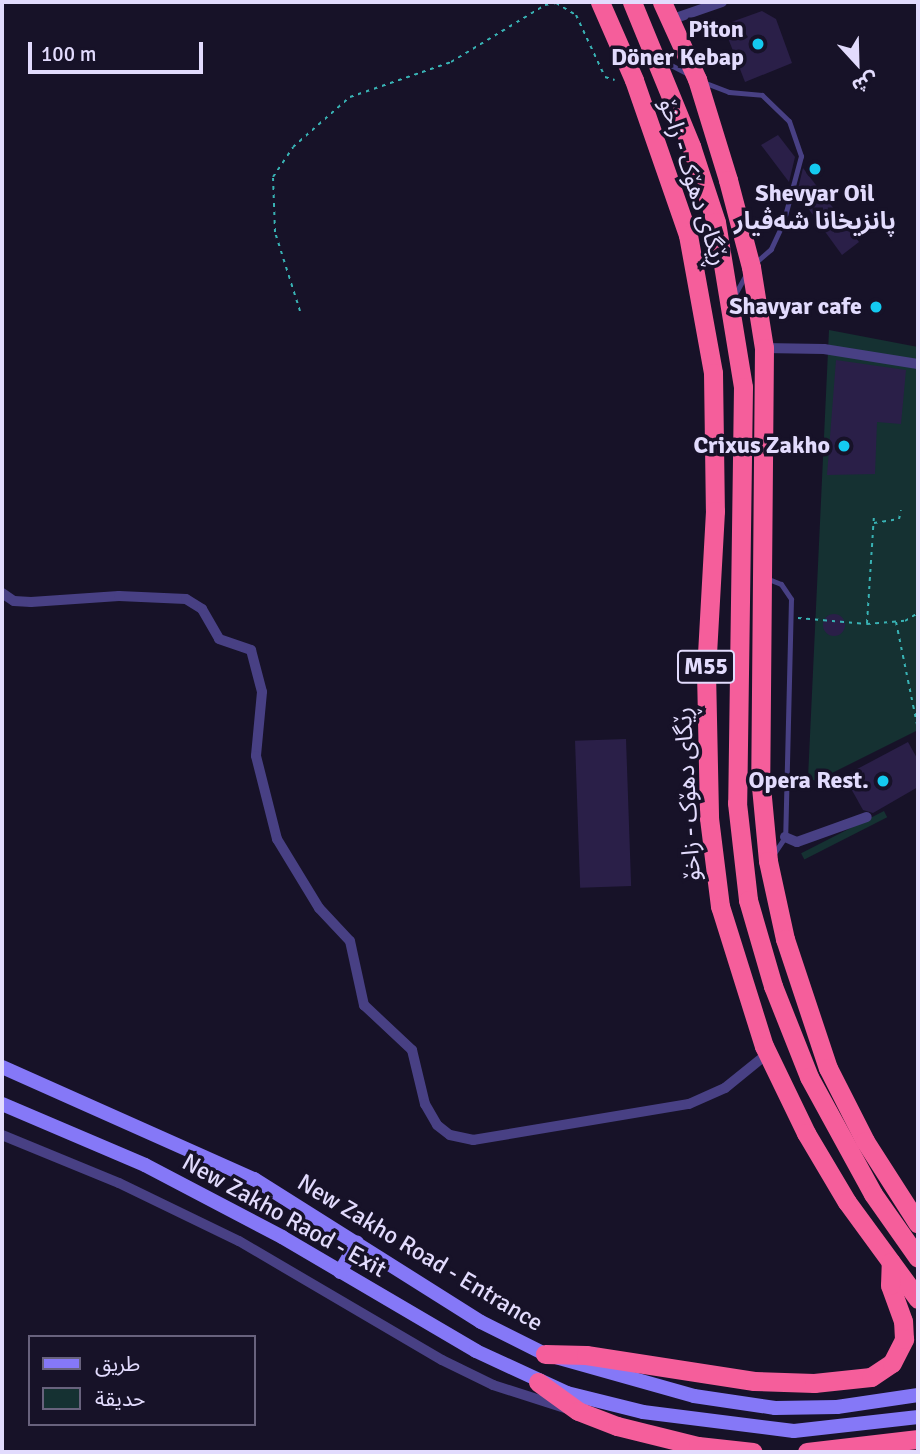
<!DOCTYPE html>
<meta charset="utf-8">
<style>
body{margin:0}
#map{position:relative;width:920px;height:1454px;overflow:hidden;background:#171228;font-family:Signika,"Noto Sans Arabic",sans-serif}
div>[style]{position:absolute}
.green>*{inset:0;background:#153132;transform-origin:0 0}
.building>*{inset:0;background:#2a1f48;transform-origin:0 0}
.round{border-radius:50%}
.path>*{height:2px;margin-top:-1px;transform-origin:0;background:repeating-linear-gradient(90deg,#38b2b4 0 3.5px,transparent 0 8.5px)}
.lane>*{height:5px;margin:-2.5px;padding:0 2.5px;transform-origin:2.5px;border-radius:2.5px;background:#484084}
.street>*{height:10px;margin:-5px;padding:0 5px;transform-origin:5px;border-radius:5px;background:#484084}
.secondary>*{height:14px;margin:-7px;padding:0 7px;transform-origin:7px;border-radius:7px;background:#8578f7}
.highway>*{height:19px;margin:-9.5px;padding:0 9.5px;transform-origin:9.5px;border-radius:9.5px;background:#f55e9b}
.dots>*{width:19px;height:19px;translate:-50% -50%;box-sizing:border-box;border:4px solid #171228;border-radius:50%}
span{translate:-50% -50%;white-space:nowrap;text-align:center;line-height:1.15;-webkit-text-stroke:7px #171228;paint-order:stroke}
.shield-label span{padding:2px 5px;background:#171228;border:2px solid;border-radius:5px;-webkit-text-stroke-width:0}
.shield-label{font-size:23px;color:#e2dbfd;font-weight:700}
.poi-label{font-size:24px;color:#e2dbfd;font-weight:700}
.right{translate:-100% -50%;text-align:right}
.street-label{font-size:24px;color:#e2dbfd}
.frame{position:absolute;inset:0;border:4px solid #e2dbfd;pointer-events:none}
.legend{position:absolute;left:28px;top:1335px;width:228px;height:91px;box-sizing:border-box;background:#171228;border:2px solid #68627d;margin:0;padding:9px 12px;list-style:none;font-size:21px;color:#e2dbfd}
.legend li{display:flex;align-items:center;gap:14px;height:35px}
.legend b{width:35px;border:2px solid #68627d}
.north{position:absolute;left:822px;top:28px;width:70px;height:70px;-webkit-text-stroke:5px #171228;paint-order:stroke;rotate:158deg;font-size:19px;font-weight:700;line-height:28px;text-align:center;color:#e2dbfd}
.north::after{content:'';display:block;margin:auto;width:24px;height:32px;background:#e2dbfd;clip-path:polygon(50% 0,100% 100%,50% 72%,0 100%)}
.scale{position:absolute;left:28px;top:42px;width:175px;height:32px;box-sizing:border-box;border:4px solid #e2dbfd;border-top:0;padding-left:9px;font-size:21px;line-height:24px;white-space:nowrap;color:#e2dbfd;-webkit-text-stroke:5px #171228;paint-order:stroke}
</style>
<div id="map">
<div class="green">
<div style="clip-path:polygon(829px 330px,918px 347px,918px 730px,816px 781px,808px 778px)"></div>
<div style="left:884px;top:811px;width:7px;height:93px;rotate:63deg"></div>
</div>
<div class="building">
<div style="clip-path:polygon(762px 11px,776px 19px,792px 63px,745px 82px,723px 25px)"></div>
<div style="clip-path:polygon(778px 135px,795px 157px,789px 182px,761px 145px)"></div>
<div style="clip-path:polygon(803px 168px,859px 242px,842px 255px,797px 193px)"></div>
<div style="clip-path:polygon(836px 360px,906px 370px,901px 424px,877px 422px,875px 474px,827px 475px)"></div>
<div class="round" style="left:823px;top:614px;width:22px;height:22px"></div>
<div style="left:626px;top:739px;width:147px;height:51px;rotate:88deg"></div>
<div style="clip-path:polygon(908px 742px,918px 760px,918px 787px,873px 813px,863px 810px,844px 776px)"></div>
</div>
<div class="path">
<div style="left:300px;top:311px;width:83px;rotate:-107.6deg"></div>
<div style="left:275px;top:232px;width:55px;rotate:-92.1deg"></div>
<div style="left:273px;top:177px;width:36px;rotate:-56deg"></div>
<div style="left:293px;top:147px;width:76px;rotate:-41.3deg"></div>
<div style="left:350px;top:97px;width:107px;rotate:-19.1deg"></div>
<div style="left:451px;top:62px;width:110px;rotate:-31.2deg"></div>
<div style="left:545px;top:5px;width:11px;rotate:-10deg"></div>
<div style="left:556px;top:3px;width:23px;rotate:31deg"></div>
<div style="left:576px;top:15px;width:68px;rotate:64.9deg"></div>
<div style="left:605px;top:77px;width:10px;rotate:17deg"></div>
<div style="left:874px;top:523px;width:25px;rotate:-9deg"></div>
<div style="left:899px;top:519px;width:9px;rotate:-77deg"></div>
<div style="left:798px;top:618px;width:69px;rotate:5deg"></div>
<div style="left:867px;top:624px;width:38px;rotate:-5deg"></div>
<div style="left:905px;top:621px;width:15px;rotate:-32deg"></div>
<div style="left:896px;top:622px;width:109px;rotate:78.4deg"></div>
<div style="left:867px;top:623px;width:109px;rotate:-86.3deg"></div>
</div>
<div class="lane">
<div style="left:663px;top:61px;width:29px;rotate:27deg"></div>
<div style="left:703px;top:82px;width:28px;rotate:21deg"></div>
<div style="left:729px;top:92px;width:33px;rotate:5deg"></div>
<div style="left:762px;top:95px;width:37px;rotate:44deg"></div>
<div style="left:789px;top:121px;width:37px;rotate:71deg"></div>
<div style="left:801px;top:156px;width:69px;rotate:105deg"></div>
<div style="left:783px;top:223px;width:29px;rotate:115deg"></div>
<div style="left:771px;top:249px;width:23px;rotate:139deg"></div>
<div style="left:734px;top:296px;width:25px;rotate:-61deg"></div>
<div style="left:766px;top:578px;width:16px;rotate:22deg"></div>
<div style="left:781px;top:584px;width:18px;rotate:56deg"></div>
<div style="left:791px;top:599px;width:238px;rotate:91.4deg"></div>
<div style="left:785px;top:837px;width:23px;rotate:124deg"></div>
</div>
<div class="street">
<div style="left:670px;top:20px;width:55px;rotate:-19.1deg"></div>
<div style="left:764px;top:348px;width:60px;rotate:1deg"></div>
<div style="left:824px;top:349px;width:95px;rotate:9.1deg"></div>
<div style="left:2px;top:593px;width:14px;rotate:34deg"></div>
<div style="left:14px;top:601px;width:17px;rotate:3deg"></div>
<div style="left:31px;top:602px;width:88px;rotate:-3.9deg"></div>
<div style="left:119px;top:596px;width:67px;rotate:2.6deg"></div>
<div style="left:186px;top:599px;width:19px;rotate:32deg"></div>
<div style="left:202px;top:609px;width:34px;rotate:60deg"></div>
<div style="left:219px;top:639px;width:34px;rotate:19deg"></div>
<div style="left:251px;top:650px;width:43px;rotate:75.3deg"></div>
<div style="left:262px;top:692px;width:64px;rotate:95.4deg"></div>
<div style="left:256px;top:756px;width:86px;rotate:75.8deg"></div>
<div style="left:277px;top:839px;width:81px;rotate:58.7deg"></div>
<div style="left:319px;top:908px;width:45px;rotate:46.8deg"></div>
<div style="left:350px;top:941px;width:66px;rotate:77.7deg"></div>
<div style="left:364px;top:1005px;width:66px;rotate:43.2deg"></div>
<div style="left:412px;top:1050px;width:56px;rotate:76.5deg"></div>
<div style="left:425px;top:1104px;width:24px;rotate:60deg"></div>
<div style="left:437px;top:1125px;width:16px;rotate:38deg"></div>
<div style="left:450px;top:1135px;width:24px;rotate:12deg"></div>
<div style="left:473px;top:1140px;width:219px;rotate:-9.5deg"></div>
<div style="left:689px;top:1104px;width:39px;rotate:-24deg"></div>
<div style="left:725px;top:1088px;width:54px;rotate:-39deg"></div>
<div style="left:785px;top:837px;width:13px;rotate:23deg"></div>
<div style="left:797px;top:842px;width:74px;rotate:-19.7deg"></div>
<div style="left:2px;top:1135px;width:126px;rotate:22.3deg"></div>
<div style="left:119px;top:1183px;width:133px;rotate:25.8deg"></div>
<div style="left:239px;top:1241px;width:235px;rotate:30.4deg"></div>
<div style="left:442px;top:1360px;width:57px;rotate:26.1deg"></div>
<div style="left:493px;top:1385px;width:82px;rotate:17.8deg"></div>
</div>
<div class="secondary">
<div style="left:2px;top:1067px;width:276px;rotate:24deg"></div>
<div style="left:254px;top:1179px;width:268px;rotate:32.2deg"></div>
<div style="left:481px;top:1322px;width:72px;rotate:26.6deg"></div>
<div style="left:545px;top:1354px;width:155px;rotate:15.7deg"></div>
<div style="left:694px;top:1396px;width:82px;rotate:8.4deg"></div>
<div style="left:775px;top:1408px;width:62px;rotate:-0.9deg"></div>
<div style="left:837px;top:1407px;width:82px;rotate:-8.4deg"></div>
<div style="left:2px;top:1104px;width:155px;rotate:23.1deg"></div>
<div style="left:145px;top:1165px;width:155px;rotate:27.7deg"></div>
<div style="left:282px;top:1237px;width:225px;rotate:30.4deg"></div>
<div style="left:476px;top:1351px;width:100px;rotate:24.8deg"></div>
<div style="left:567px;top:1393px;width:78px;rotate:14deg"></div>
<div style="left:643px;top:1412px;width:152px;rotate:7.2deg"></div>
<div style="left:794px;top:1431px;width:125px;rotate:-6.4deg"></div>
<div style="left:340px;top:1272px;width:34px;rotate:-60deg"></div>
</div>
<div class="highway">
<div style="left:600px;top:2px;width:85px;rotate:66.4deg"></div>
<div style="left:634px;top:80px;width:164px;rotate:70.8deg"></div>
<div style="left:688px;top:235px;width:140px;rotate:79.7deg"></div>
<div style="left:713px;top:373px;width:138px;rotate:89.2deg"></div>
<div style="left:715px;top:511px;width:160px;rotate:93.2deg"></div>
<div style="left:706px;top:671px;width:147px;rotate:88.8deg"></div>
<div style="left:709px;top:818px;width:89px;rotate:82.9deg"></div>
<div style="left:720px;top:906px;width:147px;rotate:72.6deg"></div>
<div style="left:764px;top:1046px;width:97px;rotate:64.2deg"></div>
<div style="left:806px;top:1133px;width:80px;rotate:59.3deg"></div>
<div style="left:847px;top:1202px;width:120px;rotate:53.8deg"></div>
<div style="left:632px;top:2px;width:156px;rotate:67.7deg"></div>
<div style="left:691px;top:146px;width:80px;rotate:71.8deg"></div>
<div style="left:716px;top:222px;width:167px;rotate:80.7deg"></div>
<div style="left:743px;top:387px;width:416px;rotate:90.8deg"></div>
<div style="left:737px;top:803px;width:98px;rotate:83.5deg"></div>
<div style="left:748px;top:900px;width:90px;rotate:73.8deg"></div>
<div style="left:773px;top:986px;width:98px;rotate:68.4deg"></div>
<div style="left:809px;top:1077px;width:133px;rotate:61.3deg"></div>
<div style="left:873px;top:1194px;width:78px;rotate:54.9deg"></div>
<div style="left:662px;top:2px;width:85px;rotate:65.6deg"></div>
<div style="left:697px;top:79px;width:106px;rotate:72.9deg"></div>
<div style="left:728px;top:180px;width:90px;rotate:75.2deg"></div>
<div style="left:751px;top:267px;width:82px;rotate:80.9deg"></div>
<div style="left:764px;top:348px;width:428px;rotate:90.5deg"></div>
<div style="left:760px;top:776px;width:85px;rotate:84.6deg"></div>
<div style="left:768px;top:861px;width:80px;rotate:77.7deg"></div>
<div style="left:785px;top:939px;width:136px;rotate:71.6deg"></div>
<div style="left:828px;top:1068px;width:82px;rotate:63.1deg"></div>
<div style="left:865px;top:1141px;width:98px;rotate:57.4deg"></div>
<div style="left:545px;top:1354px;width:41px;rotate:1.4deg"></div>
<div style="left:586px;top:1355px;width:170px;rotate:8.8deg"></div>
<div style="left:754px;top:1381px;width:60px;rotate:1.9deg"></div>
<div style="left:814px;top:1383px;width:57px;rotate:-6deg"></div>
<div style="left:871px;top:1377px;width:25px;rotate:-34deg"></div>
<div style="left:892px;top:1363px;width:27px;rotate:-63deg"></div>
<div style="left:904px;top:1339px;width:18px;rotate:-93deg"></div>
<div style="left:903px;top:1321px;width:38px;rotate:-110deg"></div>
<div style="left:890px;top:1285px;width:23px;rotate:-88deg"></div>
<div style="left:538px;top:1382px;width:49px;rotate:35.9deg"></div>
<div style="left:578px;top:1411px;width:42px;rotate:21deg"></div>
<div style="left:617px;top:1426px;width:83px;rotate:13.9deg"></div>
<div style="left:698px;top:1446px;width:55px;rotate:6.2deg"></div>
<div style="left:807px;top:1452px;width:112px;rotate:-6.7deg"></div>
</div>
<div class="dots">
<div style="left:758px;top:44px;background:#14caf0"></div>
<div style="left:815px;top:169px;background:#14caf0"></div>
<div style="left:876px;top:307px;background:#14caf0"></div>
<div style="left:844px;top:446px;background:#14caf0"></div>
<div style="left:883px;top:781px;background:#14caf0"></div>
</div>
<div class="shield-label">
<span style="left:706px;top:667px">M55</span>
</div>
<div class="poi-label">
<span class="right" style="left:744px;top:44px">Piton<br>Döner Kebap</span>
<span style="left:815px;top:208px">Shevyar Oil<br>پانزيخانا شەڤيار</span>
<span class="right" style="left:862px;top:307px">Shavyar cafe</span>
<span class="right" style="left:830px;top:446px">Crixus Zakho</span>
<span class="right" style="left:869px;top:781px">Opera Rest.</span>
</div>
<div class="street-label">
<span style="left:693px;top:182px;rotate:72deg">ڕێگای دهۆک - زاخۆ</span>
<span style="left:688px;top:794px;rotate:-93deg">ڕێگای دهۆک - زاخۆ</span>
<span style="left:284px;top:1216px;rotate:29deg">New Zakho Raod - Exit</span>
<span style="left:420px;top:1253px;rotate:31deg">New Zakho Road - Entrance</span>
</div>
<div class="frame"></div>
<ul class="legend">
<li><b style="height:9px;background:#8578f7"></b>طريق</li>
<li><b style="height:19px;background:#153132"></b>حديقة</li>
</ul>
<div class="north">ش</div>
<div class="scale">100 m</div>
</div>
